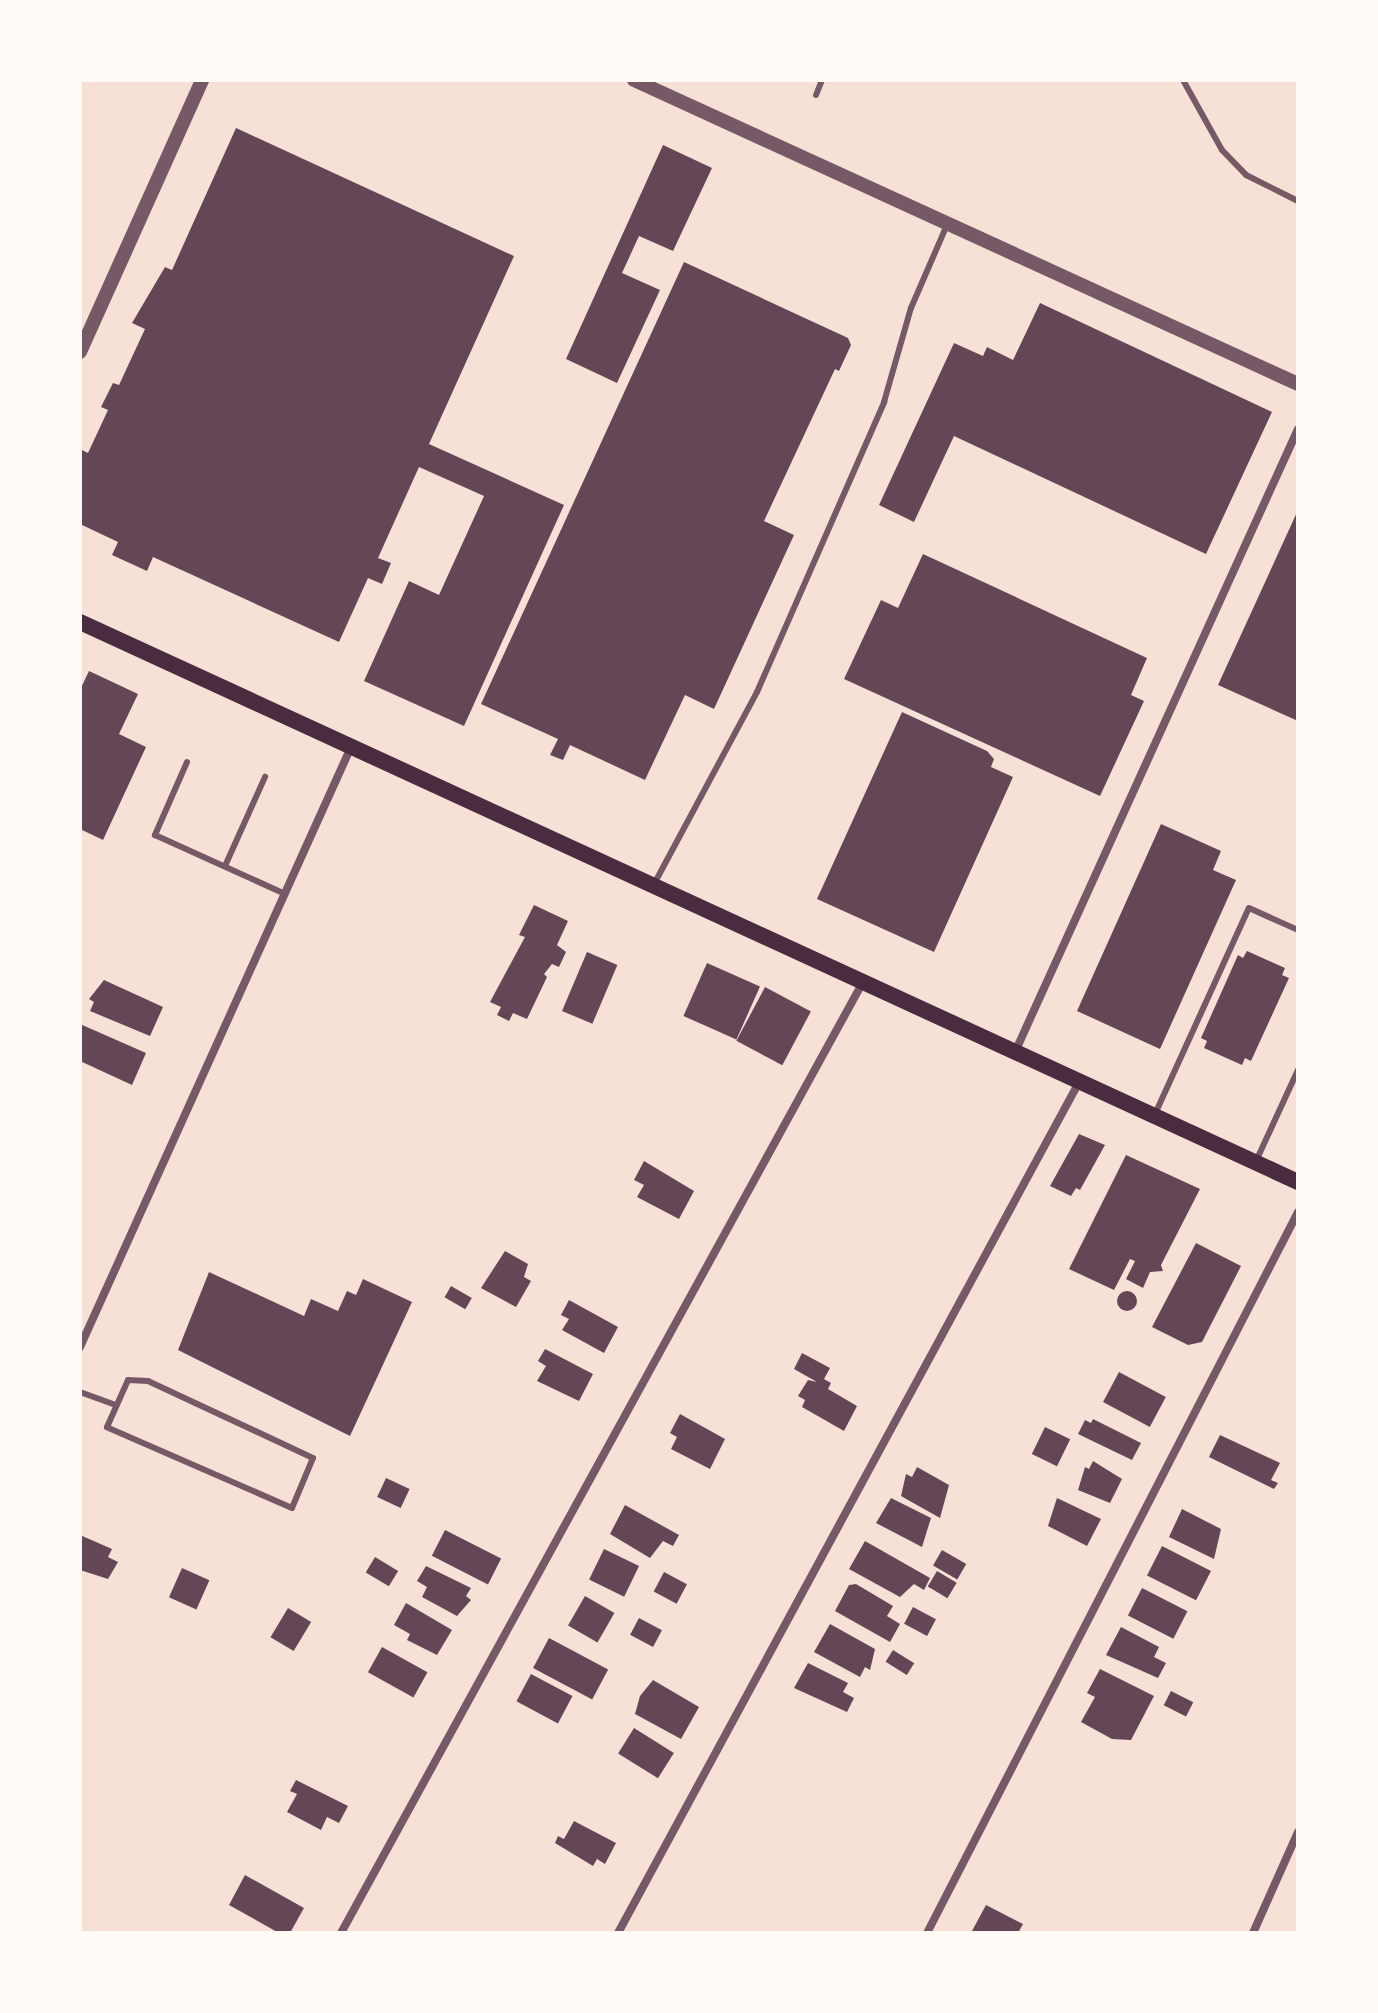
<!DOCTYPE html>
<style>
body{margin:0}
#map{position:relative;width:1378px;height:2013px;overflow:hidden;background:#f7e1d7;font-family:Jost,sans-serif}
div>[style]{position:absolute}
.building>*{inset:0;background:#644757;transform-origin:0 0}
.round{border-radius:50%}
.service>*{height:6px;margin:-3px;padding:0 3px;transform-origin:3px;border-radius:3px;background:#755966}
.minor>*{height:8px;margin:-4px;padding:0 4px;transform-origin:4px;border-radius:4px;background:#755966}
.tertiary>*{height:14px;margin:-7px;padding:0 7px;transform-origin:7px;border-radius:7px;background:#755966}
.secondary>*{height:16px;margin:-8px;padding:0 8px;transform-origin:8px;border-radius:8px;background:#4a2c40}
span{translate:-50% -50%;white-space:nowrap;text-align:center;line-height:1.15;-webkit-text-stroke:7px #fffaf5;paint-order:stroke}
.frame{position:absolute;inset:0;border:82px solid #fffaf5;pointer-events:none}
</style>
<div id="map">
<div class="building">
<div style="clip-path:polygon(236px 128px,514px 256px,429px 444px,564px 505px,464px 726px,364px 681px,409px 581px,439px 595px,484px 496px,419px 467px,378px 558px,391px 563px,382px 584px,368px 578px,339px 642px,153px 557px,147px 571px,112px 555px,118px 542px,80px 524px,80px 449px,88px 453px,108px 410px,101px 407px,113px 383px,119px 385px,145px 329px,132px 323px,165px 267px,172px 270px)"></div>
<div style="clip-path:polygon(663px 145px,712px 168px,673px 251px,639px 236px,622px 273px,660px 290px,617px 383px,566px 359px)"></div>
<div style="clip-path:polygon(684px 262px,848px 338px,851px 345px,839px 371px,835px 369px,764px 521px,794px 535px,714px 709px,685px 695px,645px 780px,570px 745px,563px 760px,550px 755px,558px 739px,481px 704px)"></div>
<div style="clip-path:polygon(1040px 303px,1272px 412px,1206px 554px,954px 436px,914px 522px,879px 505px,954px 343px,983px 356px,987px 347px,1013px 360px)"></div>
<div style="clip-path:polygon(1298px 510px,1298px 721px,1218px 685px)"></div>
<div style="clip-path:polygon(923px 554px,1147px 658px,1131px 695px,1144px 701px,1100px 796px,844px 679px,881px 600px,898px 608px)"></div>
<div style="clip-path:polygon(89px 671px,138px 694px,119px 734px,146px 747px,103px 840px,80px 829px,80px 690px)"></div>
<div style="clip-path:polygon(902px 712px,987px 751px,994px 759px,991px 767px,1013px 777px,934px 952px,817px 899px)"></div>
<div style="clip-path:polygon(1161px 824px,1221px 851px,1213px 870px,1236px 880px,1160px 1049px,1077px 1011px)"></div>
<div style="clip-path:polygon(534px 905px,568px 921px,557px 945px,566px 952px,559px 967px,552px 964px,544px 974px,547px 977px,527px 1019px,513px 1013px,509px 1021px,497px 1015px,501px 1007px,490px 1002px,525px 937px,519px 935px)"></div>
<div style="clip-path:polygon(1247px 951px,1285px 968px,1282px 975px,1289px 978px,1251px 1061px,1245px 1058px,1242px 1065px,1204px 1048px,1207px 1041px,1201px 1038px,1238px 955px,1243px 958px)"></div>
<div style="left:587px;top:952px;width:33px;height:64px;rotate:23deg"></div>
<div style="left:707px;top:963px;width:58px;height:58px;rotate:24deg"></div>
<div style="clip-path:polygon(104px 980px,163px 1007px,150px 1036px,90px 1011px,94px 1002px,89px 999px)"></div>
<div style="left:765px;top:987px;width:52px;height:61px;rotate:28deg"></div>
<div style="clip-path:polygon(80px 1024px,146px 1053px,132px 1085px,80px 1061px)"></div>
<div style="clip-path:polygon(1079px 1134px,1105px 1145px,1080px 1190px,1076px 1188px,1071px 1196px,1050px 1186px)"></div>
<div style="clip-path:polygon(1126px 1155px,1200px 1189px,1161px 1265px,1163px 1271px,1150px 1272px,1143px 1288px,1126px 1279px,1135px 1261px,1130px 1259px,1114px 1290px,1069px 1269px)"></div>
<div style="clip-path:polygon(644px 1161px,694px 1191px,679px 1219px,637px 1197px,644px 1185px,634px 1180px)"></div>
<div style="clip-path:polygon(1196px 1243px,1241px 1266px,1202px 1342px,1188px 1345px,1152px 1327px)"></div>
<div style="clip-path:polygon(505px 1251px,528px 1264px,524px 1277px,531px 1281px,516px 1307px,481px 1288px)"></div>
<div style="clip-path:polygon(209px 1272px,304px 1316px,311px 1299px,338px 1311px,347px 1291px,356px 1295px,363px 1279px,412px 1302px,350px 1436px,178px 1350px)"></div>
<div style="left:451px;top:1286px;width:24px;height:13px;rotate:30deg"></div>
<div class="round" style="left:1117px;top:1291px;width:20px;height:20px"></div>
<div style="clip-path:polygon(569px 1300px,618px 1327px,604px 1353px,562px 1330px,569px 1319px,561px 1315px)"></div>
<div style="clip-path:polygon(545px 1349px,593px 1374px,579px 1401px,537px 1381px,546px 1366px,538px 1361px)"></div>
<div style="clip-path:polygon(802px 1353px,830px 1368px,824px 1379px,831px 1383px,828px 1389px,857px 1406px,844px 1431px,802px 1407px,805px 1400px,798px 1396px,808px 1380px,817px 1382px,794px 1369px)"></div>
<div style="left:1119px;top:1372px;width:53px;height:34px;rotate:28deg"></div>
<div style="clip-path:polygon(680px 1414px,725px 1439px,710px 1469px,671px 1449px,677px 1437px,670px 1433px)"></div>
<div style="clip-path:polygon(1093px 1419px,1141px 1443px,1132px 1460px,1078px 1434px,1085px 1420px,1091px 1423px)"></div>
<div style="left:1045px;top:1427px;width:28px;height:30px;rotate:26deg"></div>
<div style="clip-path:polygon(1220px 1435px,1280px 1463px,1271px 1480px,1278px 1483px,1274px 1489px,1209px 1457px)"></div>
<div style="clip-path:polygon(1093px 1461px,1122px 1479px,1110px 1503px,1078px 1490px,1085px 1467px,1089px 1469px)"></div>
<div style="clip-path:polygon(917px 1467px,949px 1485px,940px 1518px,901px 1496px,906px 1474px,912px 1477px)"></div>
<div style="left:386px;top:1478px;width:26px;height:21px;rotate:25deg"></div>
<div style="clip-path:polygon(891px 1498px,931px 1518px,922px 1547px,876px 1523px)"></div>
<div style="clip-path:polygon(1057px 1498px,1101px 1519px,1087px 1546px,1048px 1526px)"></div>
<div style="clip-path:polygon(625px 1505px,679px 1535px,673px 1546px,663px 1541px,650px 1558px,610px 1534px)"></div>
<div style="clip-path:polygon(1182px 1509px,1221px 1529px,1214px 1559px,1169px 1537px)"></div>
<div style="left:445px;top:1530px;width:63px;height:29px;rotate:27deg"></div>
<div style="clip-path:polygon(80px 1535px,112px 1549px,108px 1557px,118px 1562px,108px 1579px,80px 1570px)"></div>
<div style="clip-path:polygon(865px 1541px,930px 1578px,924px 1590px,914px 1584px,900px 1597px,849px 1569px)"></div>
<div style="left:1162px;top:1546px;width:55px;height:33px;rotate:27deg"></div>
<div style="left:604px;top:1549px;width:39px;height:34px;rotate:26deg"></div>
<div style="left:942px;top:1550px;width:28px;height:18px;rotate:30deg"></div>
<div style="left:375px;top:1557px;width:27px;height:18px;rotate:31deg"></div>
<div style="clip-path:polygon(426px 1566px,471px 1588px,466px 1596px,471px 1600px,457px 1616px,422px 1597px,427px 1587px,417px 1581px)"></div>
<div style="left:182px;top:1568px;width:30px;height:32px;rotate:24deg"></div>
<div style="left:937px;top:1571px;width:23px;height:18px;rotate:31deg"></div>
<div style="left:664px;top:1572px;width:26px;height:22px;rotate:28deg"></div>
<div style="clip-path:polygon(856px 1584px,893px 1606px,887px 1616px,900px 1624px,890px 1642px,835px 1611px,849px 1585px)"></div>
<div style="left:1142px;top:1588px;width:51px;height:31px;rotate:27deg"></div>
<div style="left:585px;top:1596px;width:34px;height:34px;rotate:30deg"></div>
<div style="clip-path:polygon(406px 1603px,452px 1630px,437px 1655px,407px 1640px,410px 1634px,394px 1625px)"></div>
<div style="left:913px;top:1607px;width:26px;height:19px;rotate:28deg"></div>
<div style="left:288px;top:1608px;width:27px;height:34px;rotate:31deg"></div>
<div style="left:639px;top:1618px;width:26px;height:19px;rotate:28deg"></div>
<div style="clip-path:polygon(830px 1624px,875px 1649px,870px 1670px,865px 1667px,860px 1677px,814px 1652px)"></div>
<div style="clip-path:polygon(1121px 1627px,1159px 1647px,1154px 1657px,1166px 1663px,1158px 1678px,1106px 1655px)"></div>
<div style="left:549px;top:1638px;width:67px;height:34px;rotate:28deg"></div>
<div style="left:382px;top:1647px;width:52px;height:29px;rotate:29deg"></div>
<div style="left:893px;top:1650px;width:25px;height:14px;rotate:32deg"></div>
<div style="clip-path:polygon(808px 1663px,848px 1683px,843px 1692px,854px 1698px,847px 1712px,794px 1688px)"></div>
<div style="clip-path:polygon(1100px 1669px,1154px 1696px,1131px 1740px,1112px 1739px,1081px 1722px,1095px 1697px,1087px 1693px)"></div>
<div style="left:531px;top:1674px;width:47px;height:31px;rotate:28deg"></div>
<div style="clip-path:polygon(653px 1680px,699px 1707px,681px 1739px,635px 1714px,640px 1696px)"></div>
<div style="left:1171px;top:1691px;width:25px;height:16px;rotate:27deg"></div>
<div style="left:634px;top:1728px;width:47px;height:30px;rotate:32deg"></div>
<div style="clip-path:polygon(296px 1780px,348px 1806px,339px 1823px,327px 1817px,321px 1830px,287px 1812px,297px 1794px,290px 1791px)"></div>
<div style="clip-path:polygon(574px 1821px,616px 1843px,605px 1864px,597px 1859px,593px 1866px,555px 1843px,558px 1836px,564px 1839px)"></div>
<div style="clip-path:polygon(245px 1875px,304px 1908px,290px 1933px,279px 1933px,229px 1905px)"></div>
<div style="clip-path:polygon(986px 1905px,1023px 1924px,1018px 1933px,972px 1931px)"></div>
</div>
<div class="service">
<div style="left:1183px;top:80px;width:80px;rotate:60.9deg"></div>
<div style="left:1222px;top:150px;width:35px;rotate:46deg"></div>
<div style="left:1246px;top:175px;width:58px;rotate:26.6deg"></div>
<div style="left:816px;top:95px;width:16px;rotate:-68deg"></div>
<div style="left:187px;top:762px;width:80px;rotate:113.7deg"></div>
<div style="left:155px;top:835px;width:143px;rotate:24.4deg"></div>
<div style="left:225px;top:866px;width:98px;rotate:-65.8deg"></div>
<div style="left:653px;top:886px;width:220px;rotate:-61.8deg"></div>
<div style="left:757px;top:692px;width:317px;rotate:-66.3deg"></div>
<div style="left:884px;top:402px;width:98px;rotate:-74deg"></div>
<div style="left:911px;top:308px;width:90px;rotate:-66.6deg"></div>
<div style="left:1155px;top:1114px;width:226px;rotate:-65.5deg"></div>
<div style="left:1249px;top:908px;width:54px;rotate:24.2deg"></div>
<div style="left:1257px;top:1159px;width:98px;rotate:-65.3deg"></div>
<div style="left:128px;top:1380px;width:20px;rotate:3deg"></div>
<div style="left:148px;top:1381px;width:182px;rotate:25deg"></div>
<div style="left:313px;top:1458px;width:54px;rotate:112.8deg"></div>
<div style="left:292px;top:1508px;width:202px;rotate:-156.4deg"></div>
<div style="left:107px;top:1427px;width:51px;rotate:-65.9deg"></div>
<div style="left:80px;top:1392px;width:38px;rotate:20deg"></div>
</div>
<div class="minor">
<div style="left:1015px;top:1052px;width:684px;rotate:-65.57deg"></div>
<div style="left:80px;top:1347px;width:658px;rotate:-65.69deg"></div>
<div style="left:341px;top:1933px;width:1085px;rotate:-61.24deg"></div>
<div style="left:618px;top:1933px;width:968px;rotate:-61.55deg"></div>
<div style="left:927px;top:1933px;width:811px;rotate:-62.77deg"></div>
<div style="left:1253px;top:1933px;width:111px;rotate:-66deg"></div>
</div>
<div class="tertiary">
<div style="left:634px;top:80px;width:730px;rotate:24.6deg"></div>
<div style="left:80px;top:352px;width:298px;rotate:-65.8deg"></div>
</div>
<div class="secondary">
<div style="left:80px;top:622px;width:1341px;rotate:24.69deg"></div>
</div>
<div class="frame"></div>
</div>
